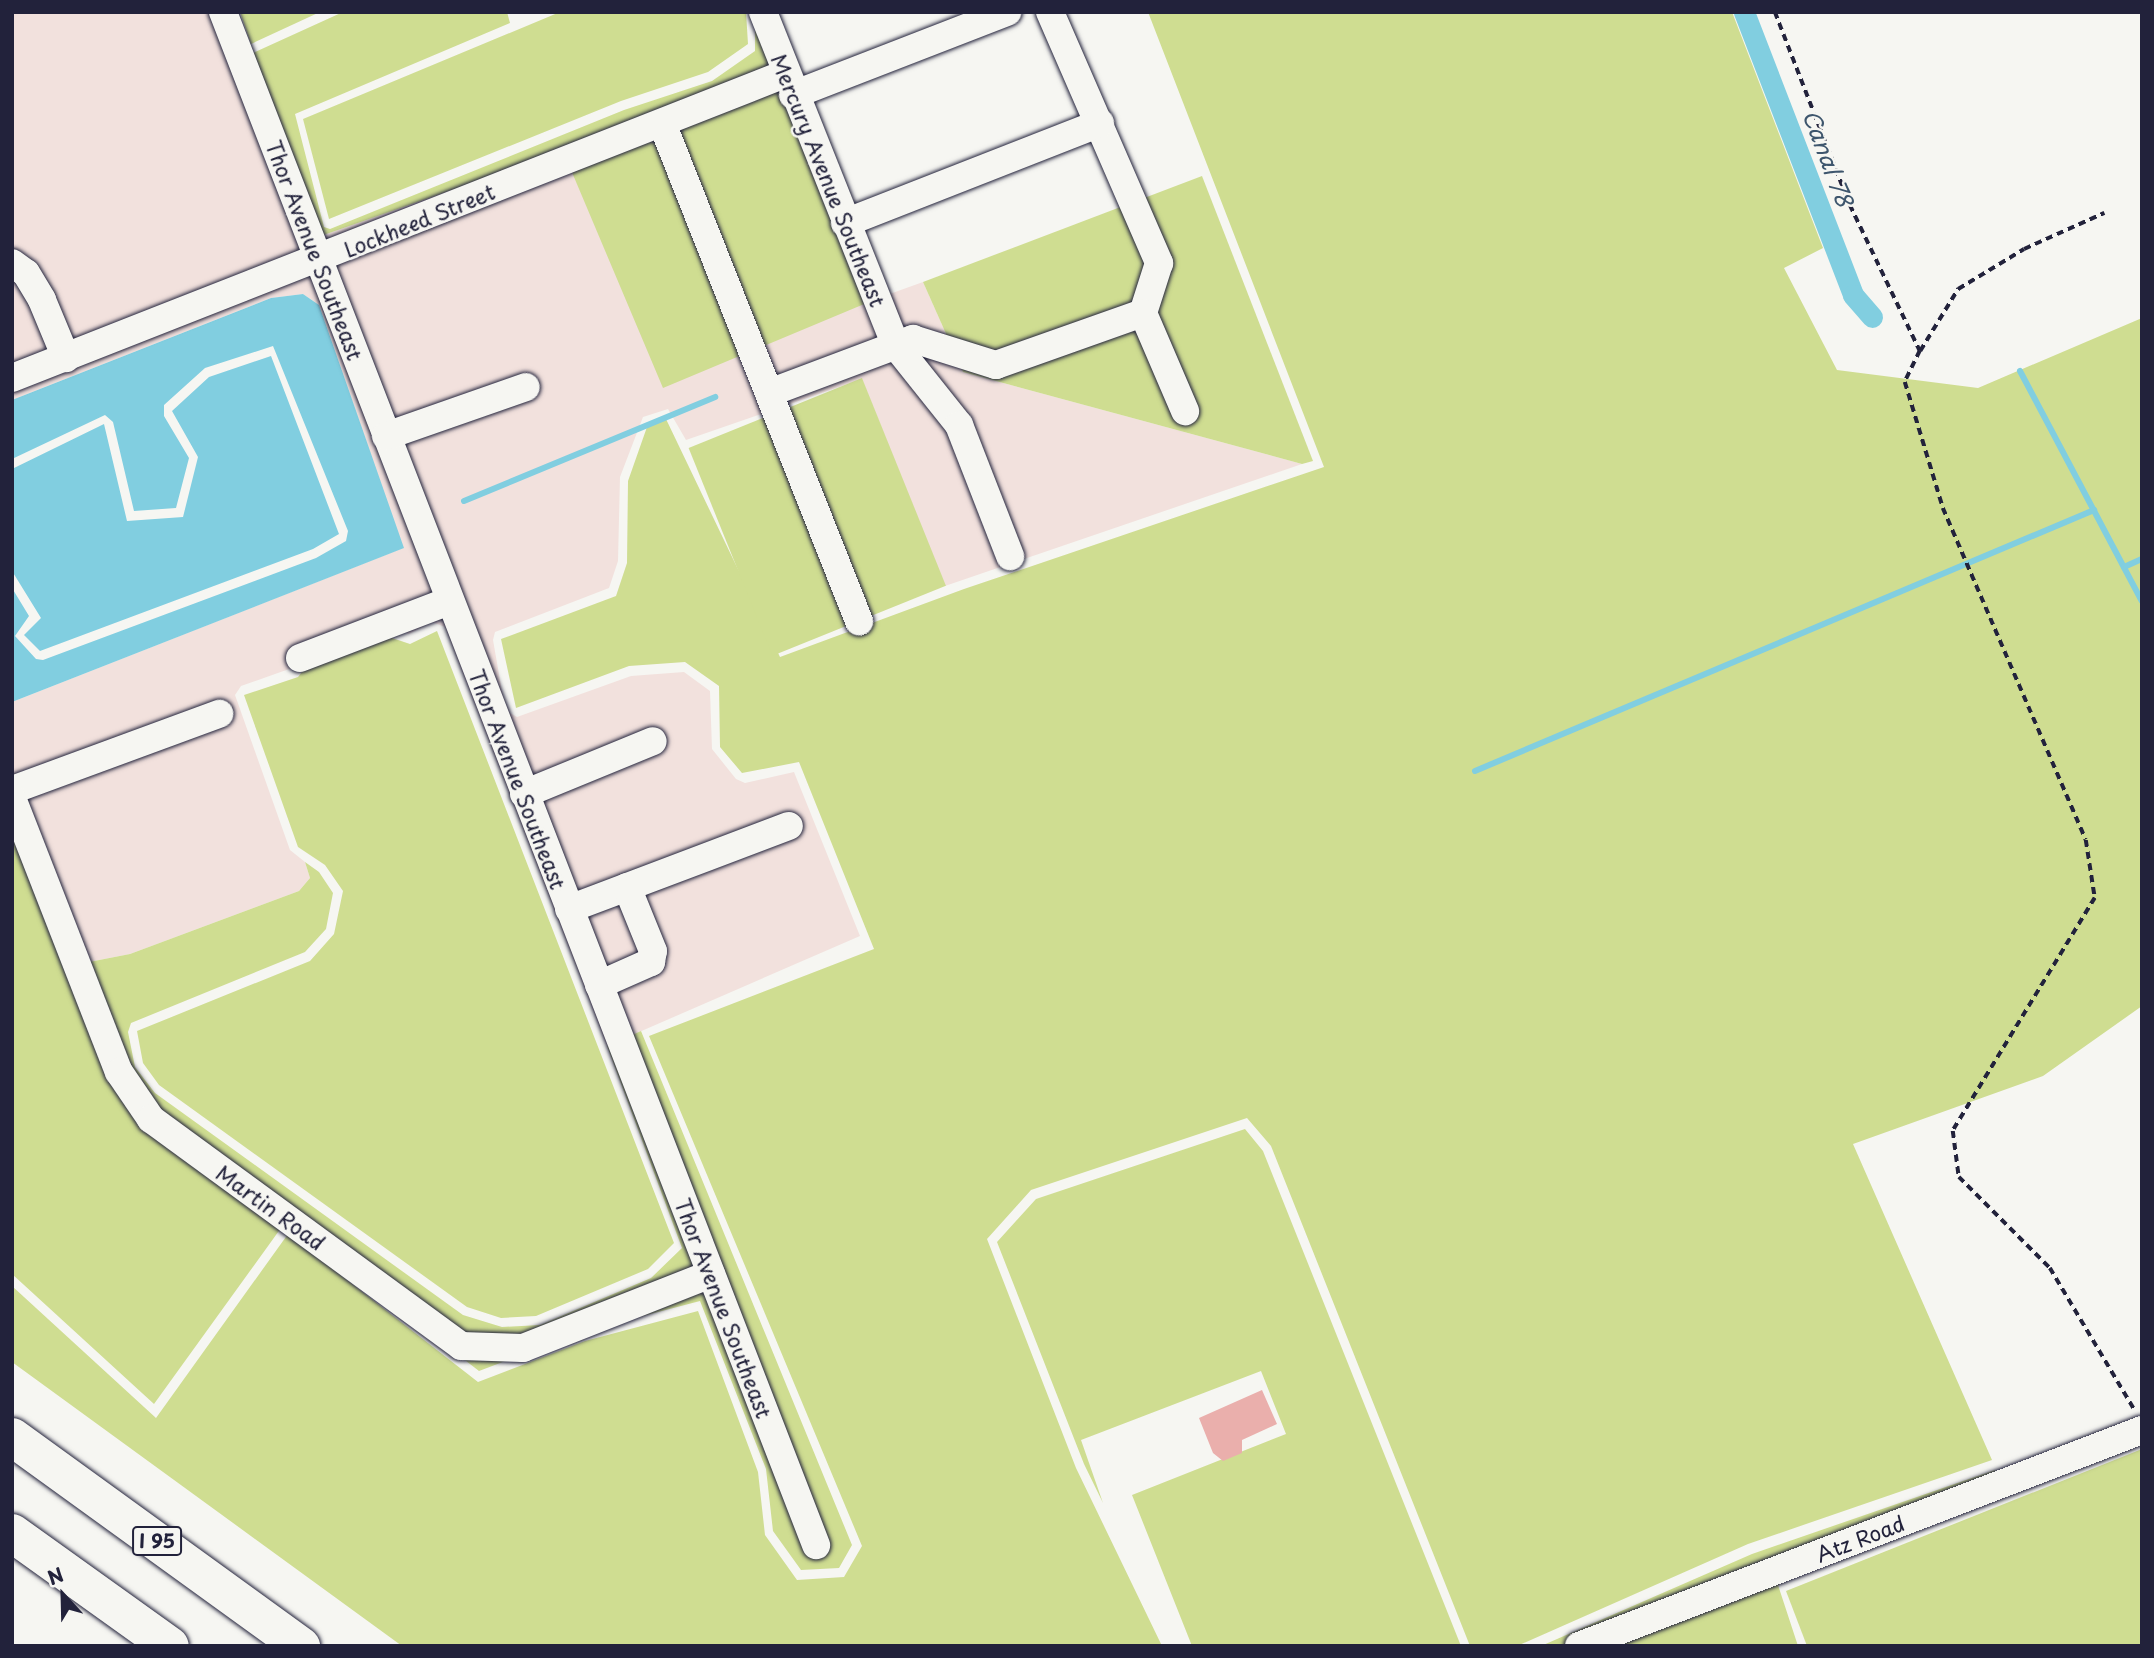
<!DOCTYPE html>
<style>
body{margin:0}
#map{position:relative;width:2154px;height:1658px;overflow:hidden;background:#f6f6f2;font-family:"Playpen Sans",sans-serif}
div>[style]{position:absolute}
.built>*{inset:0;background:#f2e1dd}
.green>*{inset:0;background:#cfdd91;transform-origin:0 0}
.water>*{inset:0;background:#81cee0}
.stream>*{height:6px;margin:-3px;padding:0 3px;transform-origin:3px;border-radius:3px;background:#81cee0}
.canal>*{height:21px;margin:-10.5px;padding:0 10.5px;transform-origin:10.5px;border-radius:10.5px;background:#81cee0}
.building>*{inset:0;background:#eaafac}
.path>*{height:3.5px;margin-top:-1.75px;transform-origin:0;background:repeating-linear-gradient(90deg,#22223b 0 7px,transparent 0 12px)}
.roads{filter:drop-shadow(0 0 2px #22223b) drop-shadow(0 0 2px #22223b)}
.minor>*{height:28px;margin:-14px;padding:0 14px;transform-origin:14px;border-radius:14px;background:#f6f6f2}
.highway>*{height:38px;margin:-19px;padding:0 19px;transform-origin:19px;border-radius:19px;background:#f6f6f2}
span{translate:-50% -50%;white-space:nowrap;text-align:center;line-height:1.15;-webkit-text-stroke:5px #f6f6f2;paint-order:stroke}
.shield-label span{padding:2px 5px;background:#f6f6f2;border:2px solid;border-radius:5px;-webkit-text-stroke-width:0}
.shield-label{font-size:19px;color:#22223b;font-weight:700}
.street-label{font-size:21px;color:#22223b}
.water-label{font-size:23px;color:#3e566d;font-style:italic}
.frame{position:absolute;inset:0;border:14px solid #22223b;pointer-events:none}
.north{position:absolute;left:28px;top:1560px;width:70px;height:70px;-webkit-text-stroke:5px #f6f6f2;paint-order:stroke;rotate:338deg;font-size:19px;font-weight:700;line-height:28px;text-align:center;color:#22223b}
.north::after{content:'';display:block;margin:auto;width:24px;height:32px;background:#22223b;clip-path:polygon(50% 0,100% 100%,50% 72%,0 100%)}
</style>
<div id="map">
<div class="built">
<div style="clip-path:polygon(12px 12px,231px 12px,298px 244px,563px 150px,859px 305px,923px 282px,963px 372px,1302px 464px,945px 586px,862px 379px,686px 440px,668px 409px,643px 417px,620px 477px,618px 561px,609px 588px,495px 632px,493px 640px,503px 697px,510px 713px,517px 717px,631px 676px,684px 672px,710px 691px,712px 749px,736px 779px,745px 783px,794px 772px,860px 936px,607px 1046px,445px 627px,432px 622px,409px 634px,377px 623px,292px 668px,241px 686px,235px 695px,290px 850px,305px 862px,310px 878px,299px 891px,130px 954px,89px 962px,12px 818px,12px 702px,403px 548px,319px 305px,303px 294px,271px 298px,12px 400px)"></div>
</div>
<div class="green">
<div style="clip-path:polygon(240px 12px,320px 12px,251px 44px)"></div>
<div style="clip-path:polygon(343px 12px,507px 12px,510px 23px,295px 114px,324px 227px,330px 229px,624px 110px,712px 81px,755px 51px,755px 12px,881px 297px,663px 388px,563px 151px,298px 244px,253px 53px)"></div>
<div style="clip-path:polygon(560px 12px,746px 12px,748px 44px,708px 72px,621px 101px,329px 219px,303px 119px)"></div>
<div style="clip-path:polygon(1148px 12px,1732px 12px,1823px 248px,1784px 268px,1837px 370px,1978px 388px,2142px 318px,2142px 1006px,2043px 1076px,1853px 1144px,1992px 1460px,1748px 1544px,1517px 1646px,1470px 1646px,1271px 1146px,1247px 1118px,1031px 1190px,987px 1239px,1076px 1468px,1162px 1646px,402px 1646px,12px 1362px,12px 1286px,156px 1418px,288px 1234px,478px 1382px,585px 1341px,698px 1311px,758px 1472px,765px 1535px,797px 1580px,844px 1577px,862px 1546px,649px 1036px,874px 949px,799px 762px,742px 773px,720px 747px,719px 686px,685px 662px,629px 666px,516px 708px,501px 639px,616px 596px,627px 563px,628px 481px,647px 427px,666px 419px,780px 657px,964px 589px,1324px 467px)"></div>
<div style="clip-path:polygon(1202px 176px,1313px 461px,1302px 464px,963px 372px,923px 282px)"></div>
<div style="left:862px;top:378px;width:224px;height:187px;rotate:68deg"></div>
<div style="clip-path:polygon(437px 631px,674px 1243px,648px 1269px,536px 1316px,501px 1318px,467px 1307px,159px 1085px,143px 1063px,137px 1031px,310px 961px,334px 934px,343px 891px,325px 865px,298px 847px,244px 695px,298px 677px,323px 645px,377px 633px,410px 644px)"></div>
<div style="clip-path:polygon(12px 818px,89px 962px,130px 954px,299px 891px,310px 878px,305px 862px,319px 872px,333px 893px,326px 929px,305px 952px,131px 1023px,128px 1032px,135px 1067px,155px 1093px,463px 1315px,502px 1327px,540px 1325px,651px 1278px,682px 1248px,607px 1046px,641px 1031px,852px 1545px,839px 1568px,801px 1570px,773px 1531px,766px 1469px,700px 1301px,582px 1332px,479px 1371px,293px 1227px,281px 1228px,154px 1404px,12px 1274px)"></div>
<div style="clip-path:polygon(1245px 1129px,1263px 1151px,1461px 1646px,1192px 1646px,1132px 1495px,1286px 1434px,1261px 1371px,1081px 1440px,1103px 1503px,1084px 1464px,997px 1242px,1036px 1199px)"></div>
<div style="clip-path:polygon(2142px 1449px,2142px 1646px,1807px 1646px,1786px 1591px)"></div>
<div style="clip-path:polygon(1995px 1470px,1996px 1473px,1778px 1585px,1798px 1646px,1541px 1646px,1752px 1554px)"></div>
</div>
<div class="water">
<div style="clip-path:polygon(303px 294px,319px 305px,404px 548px,12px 702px,12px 588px,29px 616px,15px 636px,36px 659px,43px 660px,316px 558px,346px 541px,348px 531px,273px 346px,205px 368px,164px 405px,164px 416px,189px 458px,176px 508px,134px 511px,113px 422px,105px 415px,12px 459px,12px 400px,271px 298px)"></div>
<div style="clip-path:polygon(271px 356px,339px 534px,313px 549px,40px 651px,24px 635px,41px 618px,12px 571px,12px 469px,104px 424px,127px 521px,183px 517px,198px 457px,172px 411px,209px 377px)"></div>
</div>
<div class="stream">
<div style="left:2020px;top:371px;width:260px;rotate:62.1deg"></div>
<div style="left:464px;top:501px;width:272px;rotate:-22.5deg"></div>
<div style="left:2124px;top:567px;width:20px;rotate:-24deg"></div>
<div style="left:1475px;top:771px;width:672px;rotate:-22.86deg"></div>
</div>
<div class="canal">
<div style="left:1744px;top:12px;width:303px;rotate:68.9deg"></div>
<div style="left:1853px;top:295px;width:29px;rotate:49deg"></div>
</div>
<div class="building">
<div style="clip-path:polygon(1262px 1390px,1277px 1424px,1242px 1440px,1242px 1453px,1223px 1461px,1213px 1453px,1199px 1418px)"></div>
</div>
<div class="path">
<div style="left:1775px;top:12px;width:207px;rotate:68.8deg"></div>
<div style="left:1850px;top:205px;width:162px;rotate:64.4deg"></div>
<div style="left:1920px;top:351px;width:34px;rotate:116deg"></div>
<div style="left:1905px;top:382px;width:132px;rotate:73.2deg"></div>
<div style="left:1943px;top:508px;width:361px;rotate:66.7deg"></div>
<div style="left:2086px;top:840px;width:59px;rotate:81.2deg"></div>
<div style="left:2095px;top:898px;width:273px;rotate:121.4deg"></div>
<div style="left:1953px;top:1131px;width:46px;rotate:82.6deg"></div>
<div style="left:1959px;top:1177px;width:129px;rotate:45deg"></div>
<div style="left:2050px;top:1268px;width:164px;rotate:59.2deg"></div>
<div style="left:1920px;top:351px;width:73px;rotate:-58.5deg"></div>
<div style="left:1958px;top:289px;width:77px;rotate:-31.2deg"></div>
<div style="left:2024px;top:249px;width:88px;rotate:-24.2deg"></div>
</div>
<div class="roads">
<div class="minor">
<div style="left:223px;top:12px;width:1644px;rotate:68.85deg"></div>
<div style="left:763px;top:12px;width:360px;rotate:68.3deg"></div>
<div style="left:896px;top:346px;width:101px;rotate:51.4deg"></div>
<div style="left:959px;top:425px;width:141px;rotate:68.7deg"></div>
<div style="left:1050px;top:12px;width:274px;rotate:66.5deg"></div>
<div style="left:1159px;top:263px;width:52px;rotate:107.7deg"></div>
<div style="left:793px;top:95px;width:230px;rotate:-21.2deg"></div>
<div style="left:662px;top:123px;width:536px;rotate:68.42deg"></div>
<div style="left:845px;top:223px;width:274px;rotate:-21.4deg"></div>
<div style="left:12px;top:263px;width:17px;rotate:36deg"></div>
<div style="left:26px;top:273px;width:31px;rotate:59deg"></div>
<div style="left:42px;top:300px;width:63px;rotate:67.5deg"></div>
<div style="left:12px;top:378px;width:831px;rotate:-21.47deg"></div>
<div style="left:769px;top:393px;width:154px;rotate:-20.6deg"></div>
<div style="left:913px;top:339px;width:87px;rotate:17.4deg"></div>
<div style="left:996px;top:365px;width:156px;rotate:-19.5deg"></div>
<div style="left:1143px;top:313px;width:107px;rotate:66.8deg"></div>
<div style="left:386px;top:436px;width:148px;rotate:-19.3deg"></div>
<div style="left:300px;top:658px;width:160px;rotate:-20.9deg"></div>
<div style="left:12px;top:790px;width:221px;rotate:-20.2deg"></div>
<div style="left:524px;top:794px;width:139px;rotate:-22.3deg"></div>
<div style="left:12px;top:798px;width:294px;rotate:68.7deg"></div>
<div style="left:119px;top:1072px;width:57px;rotate:55.8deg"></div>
<div style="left:151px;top:1119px;width:384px;rotate:36.2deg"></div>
<div style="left:461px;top:1346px;width:62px;rotate:1.8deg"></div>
<div style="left:523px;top:1348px;width:202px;rotate:-21.5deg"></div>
<div style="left:569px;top:909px;width:235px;rotate:-20.7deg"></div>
<div style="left:599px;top:985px;width:57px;rotate:-23.9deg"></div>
<div style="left:651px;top:962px;width:11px;rotate:-80deg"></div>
<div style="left:653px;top:951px;width:69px;rotate:-112.1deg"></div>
<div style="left:1579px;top:1646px;width:603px;rotate:-20.99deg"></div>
</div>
<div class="highway">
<div style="left:12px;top:1437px;width:357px;rotate:35.9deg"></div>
<div style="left:12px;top:1533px;width:194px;rotate:35.6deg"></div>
</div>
</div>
<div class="shield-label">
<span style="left:157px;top:1541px">I 95</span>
</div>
<div class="street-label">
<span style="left:829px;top:180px;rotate:68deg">Mercury Avenue Southeast</span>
<span style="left:419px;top:220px;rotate:-22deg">Lockheed Street</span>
<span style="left:315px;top:250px;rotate:69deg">Thor Avenue Southeast</span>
<span style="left:518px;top:779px;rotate:69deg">Thor Avenue Southeast</span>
<span style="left:271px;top:1207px;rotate:36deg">Martin Road</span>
<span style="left:724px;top:1308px;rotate:69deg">Thor Avenue Southeast</span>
<span style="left:1860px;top:1538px;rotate:-21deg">Atz Road</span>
</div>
<div class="water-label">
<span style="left:1828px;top:158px;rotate:69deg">Canal 78</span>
</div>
<div class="frame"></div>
<div class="north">N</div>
</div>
